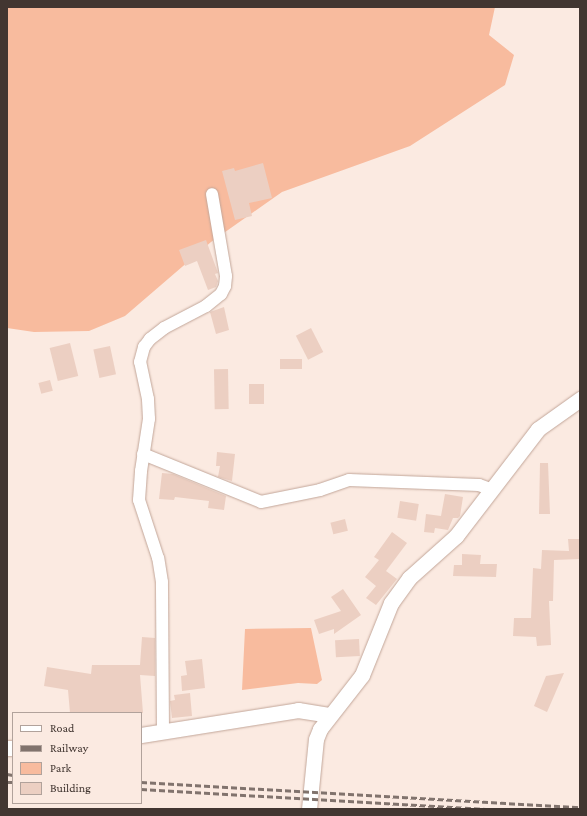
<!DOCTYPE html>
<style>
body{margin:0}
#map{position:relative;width:587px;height:816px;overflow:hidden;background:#fbeae1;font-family:"Crimson Pro",serif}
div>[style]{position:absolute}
.green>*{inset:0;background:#f8bb9e}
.building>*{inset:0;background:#eccfc2;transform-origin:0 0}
.roads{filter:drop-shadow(0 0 1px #c2a699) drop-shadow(0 0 1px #c2a699)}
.minor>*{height:12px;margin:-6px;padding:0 6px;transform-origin:6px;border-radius:6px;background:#fff}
.tertiary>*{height:15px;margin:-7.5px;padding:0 7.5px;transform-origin:7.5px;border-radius:7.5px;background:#fff}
.rail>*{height:3px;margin-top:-1.5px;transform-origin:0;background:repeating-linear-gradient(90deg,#81736d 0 6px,transparent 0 9px)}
span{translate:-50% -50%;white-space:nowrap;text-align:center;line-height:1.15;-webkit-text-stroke:4px #fbeae1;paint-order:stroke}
.frame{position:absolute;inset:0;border:8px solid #423631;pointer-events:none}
.legend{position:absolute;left:12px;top:712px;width:130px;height:92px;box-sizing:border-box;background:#fbeae1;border:1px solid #b1a29b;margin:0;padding:5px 7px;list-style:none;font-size:12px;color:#423631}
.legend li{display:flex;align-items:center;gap:8px;height:20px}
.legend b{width:20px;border:1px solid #b1a29b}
</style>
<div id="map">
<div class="green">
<div style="clip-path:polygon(7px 7px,495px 7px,489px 35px,514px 55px,505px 85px,410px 146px,282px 192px,211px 242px,125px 316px,89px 331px,34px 332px,7px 328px)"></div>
<div style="clip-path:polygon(311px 628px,322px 680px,317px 684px,298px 683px,242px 690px,245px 629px)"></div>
</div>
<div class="building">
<div style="clip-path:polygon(263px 163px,272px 198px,249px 203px,252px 216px,235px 220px,222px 171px,234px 168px,235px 171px)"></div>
<div style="clip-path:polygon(206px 240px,218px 273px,215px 274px,218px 281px,216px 287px,208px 290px,197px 261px,185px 266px,179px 250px)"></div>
<div style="clip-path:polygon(224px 307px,229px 330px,216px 334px,210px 312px)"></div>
<div style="left:311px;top:328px;width:27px;height:17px;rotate:63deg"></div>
<div style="left:70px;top:343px;width:34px;height:21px;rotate:76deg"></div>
<div style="left:110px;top:346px;width:29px;height:17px;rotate:78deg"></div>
<div style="left:280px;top:359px;width:22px;height:10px"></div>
<div style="left:228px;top:369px;width:40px;height:14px;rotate:89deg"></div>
<div style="left:50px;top:380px;width:11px;height:12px;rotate:75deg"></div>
<div style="left:249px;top:384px;width:15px;height:20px"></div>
<div style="clip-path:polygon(217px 452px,235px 454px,232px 481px,218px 477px,220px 466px,216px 466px)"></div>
<div style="clip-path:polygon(540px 463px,548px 463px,550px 514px,539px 514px)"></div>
<div style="clip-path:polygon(162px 473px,173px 474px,226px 496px,224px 510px,208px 508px,209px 501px,175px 497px,174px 500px,159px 499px)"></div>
<div style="clip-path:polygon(445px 494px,463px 497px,460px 516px,458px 518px,453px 518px,448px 530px,435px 528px,434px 533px,424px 532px,426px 514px,441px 516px)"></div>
<div style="left:400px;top:501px;width:19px;height:17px;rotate:9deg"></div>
<div style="left:345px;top:519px;width:12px;height:15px;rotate:76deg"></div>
<div style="clip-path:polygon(392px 532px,407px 543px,386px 571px,397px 579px,376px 605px,366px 598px,376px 586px,365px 577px,379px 560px,374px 557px)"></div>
<div style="clip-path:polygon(568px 539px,580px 539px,580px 559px,554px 560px,553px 601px,549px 601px,551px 645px,537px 646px,536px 637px,513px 636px,514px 618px,531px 618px,533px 568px,541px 569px,542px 550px,569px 551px)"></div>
<div style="clip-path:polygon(462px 554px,481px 555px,480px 564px,497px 564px,496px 577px,453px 576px,454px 565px,462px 565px)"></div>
<div style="clip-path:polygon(343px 589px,361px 615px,334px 634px,334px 629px,319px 634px,314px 620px,341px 611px,331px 597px)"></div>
<div style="clip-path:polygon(142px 637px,155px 638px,155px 676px,140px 675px,143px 713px,70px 713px,68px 690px,44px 686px,47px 667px,91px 674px,92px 665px,140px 665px)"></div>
<div style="left:359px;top:639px;width:17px;height:24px;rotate:87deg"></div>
<div style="clip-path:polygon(202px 659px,205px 688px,182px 691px,181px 676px,187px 675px,185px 661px)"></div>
<div style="clip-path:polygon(564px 673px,547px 712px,534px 706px,546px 676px)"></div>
<div style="clip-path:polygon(190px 693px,192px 716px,172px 718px,170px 701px,175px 700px,174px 695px)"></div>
</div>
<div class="roads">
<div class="minor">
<div style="left:143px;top:454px;width:127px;rotate:22.1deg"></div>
<div style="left:261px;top:502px;width:60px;rotate:-11.5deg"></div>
<div style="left:320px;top:490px;width:31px;rotate:-19deg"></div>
<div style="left:349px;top:480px;width:130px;rotate:2.2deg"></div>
<div style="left:479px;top:485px;width:15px;rotate:20deg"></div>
<div style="left:163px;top:732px;width:150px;rotate:-90.4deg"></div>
<div style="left:162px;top:582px;width:24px;rotate:-99deg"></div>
<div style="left:158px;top:558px;width:61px;rotate:-108.1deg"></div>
<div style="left:139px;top:500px;width:29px;rotate:-86deg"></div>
<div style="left:141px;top:471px;width:53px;rotate:-81.3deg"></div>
<div style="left:149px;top:419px;width:20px;rotate:-93deg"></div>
<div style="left:148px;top:399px;width:38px;rotate:-102deg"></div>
<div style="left:140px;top:362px;width:16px;rotate:-75deg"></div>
<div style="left:144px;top:347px;width:10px;rotate:-53deg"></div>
<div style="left:150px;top:339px;width:18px;rotate:-38deg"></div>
<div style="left:164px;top:328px;width:47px;rotate:-27.6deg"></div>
<div style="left:206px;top:306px;width:19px;rotate:-39deg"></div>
<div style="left:221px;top:294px;width:9px;rotate:-63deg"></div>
<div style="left:225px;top:286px;width:10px;rotate:-84deg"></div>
<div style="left:226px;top:276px;width:83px;rotate:-99.7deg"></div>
</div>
<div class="tertiary">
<div style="left:141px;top:735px;width:159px;rotate:-9deg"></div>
<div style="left:298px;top:710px;width:31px;rotate:9deg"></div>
<div style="left:7px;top:748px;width:6px"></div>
<div style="left:309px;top:809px;width:70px;rotate:-84.3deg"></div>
<div style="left:316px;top:739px;width:11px;rotate:-68deg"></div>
<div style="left:320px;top:729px;width:68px;rotate:-52.1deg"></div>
<div style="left:362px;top:675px;width:78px;rotate:-68.1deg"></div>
<div style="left:391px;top:603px;width:31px;rotate:-54deg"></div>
<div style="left:409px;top:578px;width:63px;rotate:-41.8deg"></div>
<div style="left:456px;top:536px;width:135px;rotate:-52.5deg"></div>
<div style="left:538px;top:429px;width:52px;rotate:-35.5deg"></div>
</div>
</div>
<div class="rail">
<div style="left:7px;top:774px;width:6px;rotate:9deg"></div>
<div style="left:7px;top:782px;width:6px"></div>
<div style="left:141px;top:782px;width:440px;rotate:3.3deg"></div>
<div style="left:141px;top:789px;width:350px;rotate:3.3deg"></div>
</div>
<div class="frame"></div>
<ul class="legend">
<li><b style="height:5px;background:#fff"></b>Road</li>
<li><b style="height:5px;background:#81736d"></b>Railway</li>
<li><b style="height:11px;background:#f8bb9e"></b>Park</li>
<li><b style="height:11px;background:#eccfc2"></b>Building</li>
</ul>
</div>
